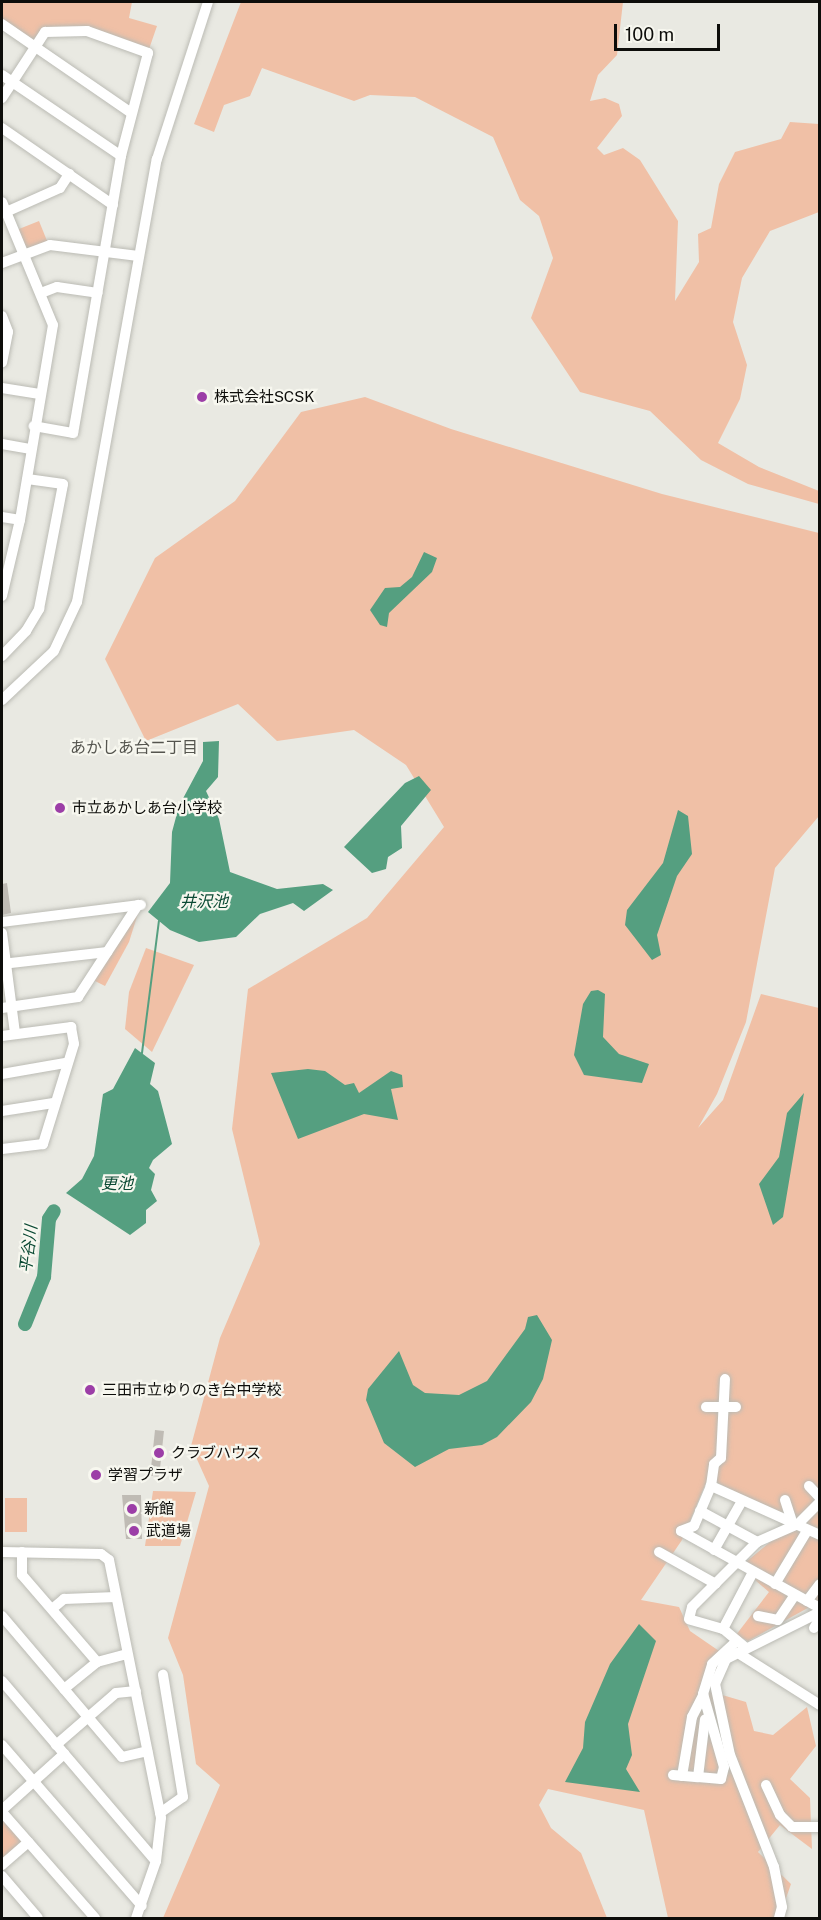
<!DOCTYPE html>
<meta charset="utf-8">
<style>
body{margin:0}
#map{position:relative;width:821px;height:1920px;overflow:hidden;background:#e9e9e2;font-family:"Public Sans","Noto Sans JP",sans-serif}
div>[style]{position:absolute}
.green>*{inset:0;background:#f0c0a6;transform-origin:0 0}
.water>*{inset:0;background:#559f80}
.stream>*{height:2px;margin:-1px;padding:0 1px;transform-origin:1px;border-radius:1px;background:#559f80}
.river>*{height:14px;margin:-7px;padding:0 7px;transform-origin:7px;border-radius:7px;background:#559f80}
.building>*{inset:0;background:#bfbbb4;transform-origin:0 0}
.roads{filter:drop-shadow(0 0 2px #bbbbb4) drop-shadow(0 0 2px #bbbbb4)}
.minor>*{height:10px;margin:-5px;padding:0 5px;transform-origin:5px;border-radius:5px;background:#fff}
.dots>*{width:16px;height:16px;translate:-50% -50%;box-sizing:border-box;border:3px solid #f7f7ef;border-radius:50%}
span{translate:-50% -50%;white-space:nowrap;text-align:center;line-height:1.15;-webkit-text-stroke:4.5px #f7f7ef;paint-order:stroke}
.poi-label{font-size:15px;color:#0d0d0a}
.left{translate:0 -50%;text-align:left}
.neighbourhood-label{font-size:16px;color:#55554f}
.water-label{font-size:16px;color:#0b4a34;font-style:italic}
.frame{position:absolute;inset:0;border:3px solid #0d0d0a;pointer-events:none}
.scale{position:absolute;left:614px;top:24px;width:106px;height:27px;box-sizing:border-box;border:3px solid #0d0d0a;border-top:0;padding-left:8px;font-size:18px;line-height:21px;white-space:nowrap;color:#0d0d0a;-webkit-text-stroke:4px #f7f7ef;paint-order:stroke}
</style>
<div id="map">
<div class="green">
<div style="clip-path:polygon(2px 2px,132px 2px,129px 18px,157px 26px,148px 52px,87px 29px,45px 31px,35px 46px,2px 23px)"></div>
<div style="clip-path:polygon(241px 2px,623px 2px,617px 55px,598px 75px,590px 101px,605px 98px,619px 104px,622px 116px,597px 148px,604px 155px,623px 148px,640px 160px,678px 221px,675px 301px,699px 262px,698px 234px,711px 228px,719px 184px,735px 152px,781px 139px,790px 122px,819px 124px,819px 212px,770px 231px,742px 278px,733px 322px,747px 365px,740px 399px,718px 443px,759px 467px,819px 491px,819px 504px,748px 484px,701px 460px,650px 411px,580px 392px,531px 318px,553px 258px,539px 216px,520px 200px,493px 137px,415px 97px,370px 95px,354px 101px,262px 68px,250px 96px,224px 105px,214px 132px,194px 124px)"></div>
<div style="left:39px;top:221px;width:24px;height:27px;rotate:68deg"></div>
<div style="clip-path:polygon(365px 397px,451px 429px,662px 494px,819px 533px,819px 816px,775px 868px,746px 1022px,717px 1094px,698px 1128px,723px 1100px,761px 994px,819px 1008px,819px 1606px,815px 1604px,748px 1641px,736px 1635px,769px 1592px,740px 1567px,794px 1522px,708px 1478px,682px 1540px,641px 1600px,679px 1607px,690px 1631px,722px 1653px,702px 1689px,746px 1702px,754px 1731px,773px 1735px,807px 1707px,816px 1746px,790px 1779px,810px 1798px,812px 1849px,780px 1825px,758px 1852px,791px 1884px,779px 1918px,668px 1918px,644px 1810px,548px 1789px,539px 1805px,551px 1828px,581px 1853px,607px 1918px,163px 1918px,220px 1785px,196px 1764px,183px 1675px,168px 1638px,209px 1486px,191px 1446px,220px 1338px,260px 1244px,232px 1129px,248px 989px,367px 918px,444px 827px,406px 765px,354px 730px,277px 741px,238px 704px,146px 741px,105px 659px,155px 558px,235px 501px,301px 412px)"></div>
<div style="clip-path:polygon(139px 910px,129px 942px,105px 986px,93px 980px)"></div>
<div style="clip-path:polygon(146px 948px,194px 965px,152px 1052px,125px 1029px,129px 992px)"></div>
<div style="clip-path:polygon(153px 1491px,196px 1492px,180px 1546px,145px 1546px)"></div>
<div style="left:5px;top:1498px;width:22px;height:34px"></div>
<div style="clip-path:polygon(2px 1812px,28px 1842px,2px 1865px)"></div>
</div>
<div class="water">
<div style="clip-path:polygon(424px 552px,437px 558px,432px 572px,389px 613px,387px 627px,380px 625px,370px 610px,385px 588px,400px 587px,412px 577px)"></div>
<div style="clip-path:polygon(219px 741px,218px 777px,206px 791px,219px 819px,230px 872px,277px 889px,323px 884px,333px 890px,304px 911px,293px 903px,260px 914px,236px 937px,199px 942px,170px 930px,148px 912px,170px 883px,172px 832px,179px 806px,203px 761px,203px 742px)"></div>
<div style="clip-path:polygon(419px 776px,431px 790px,401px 826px,402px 848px,388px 857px,386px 869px,372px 873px,344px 847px,405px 783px)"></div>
<div style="clip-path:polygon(678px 810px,688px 816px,692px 854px,677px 876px,657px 935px,661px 955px,652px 960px,625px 925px,627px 910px,663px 863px)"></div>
<div style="clip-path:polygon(598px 990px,605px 994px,603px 1037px,619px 1054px,649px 1064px,642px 1083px,584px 1075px,574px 1055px,583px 1004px,591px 991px)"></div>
<div style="clip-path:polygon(135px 1048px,155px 1063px,150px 1084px,158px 1091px,172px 1144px,153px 1160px,149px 1168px,155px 1174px,151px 1190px,157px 1201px,146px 1210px,146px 1223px,130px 1235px,66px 1193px,82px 1179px,94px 1156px,103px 1094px,113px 1089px)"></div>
<div style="clip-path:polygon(308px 1069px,325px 1071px,345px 1085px,354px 1083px,359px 1093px,391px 1071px,402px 1075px,403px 1087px,391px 1089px,398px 1120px,364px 1114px,298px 1139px,271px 1073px)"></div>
<div style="clip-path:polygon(804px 1093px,783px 1217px,773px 1225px,759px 1184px,779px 1157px,787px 1113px)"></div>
<div style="clip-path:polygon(537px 1315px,552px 1340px,543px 1379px,531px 1402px,497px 1437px,482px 1445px,449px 1449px,415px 1467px,384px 1443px,366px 1400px,368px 1389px,399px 1351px,413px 1385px,425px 1393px,459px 1395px,487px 1381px,525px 1329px,528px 1317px)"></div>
<div style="clip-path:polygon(639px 1624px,656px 1641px,628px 1724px,632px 1755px,626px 1769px,640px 1792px,565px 1782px,583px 1748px,585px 1722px,610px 1664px)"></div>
</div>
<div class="stream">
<div style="left:142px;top:1053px;width:133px;rotate:-82.7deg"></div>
</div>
<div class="river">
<div style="left:25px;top:1324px;width:51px;rotate:-68deg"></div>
<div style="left:44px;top:1277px;width:58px;rotate:-85.1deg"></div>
<div style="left:49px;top:1219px;width:9px;rotate:-58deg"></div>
</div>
<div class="building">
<div style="clip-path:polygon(7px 883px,11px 913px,2px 915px,2px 884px)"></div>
<div style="left:155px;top:1430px;width:9px;height:46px;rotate:6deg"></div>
<div style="clip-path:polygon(122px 1495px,141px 1495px,142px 1539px,126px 1539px)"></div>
</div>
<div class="roads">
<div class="minor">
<div style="left:2px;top:24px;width:155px;rotate:34.5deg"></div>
<div style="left:2px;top:75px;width:144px;rotate:34.2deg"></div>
<div style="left:2px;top:98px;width:79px;rotate:-56.9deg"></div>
<div style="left:45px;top:32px;width:42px;rotate:-1.4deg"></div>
<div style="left:87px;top:31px;width:65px;rotate:19.8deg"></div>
<div style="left:148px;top:53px;width:106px;rotate:104.7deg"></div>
<div style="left:121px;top:156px;width:281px;rotate:99.8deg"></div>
<div style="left:73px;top:433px;width:40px;rotate:-170deg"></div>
<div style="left:2px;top:128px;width:135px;rotate:34.7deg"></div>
<div style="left:2px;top:202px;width:133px;rotate:67.5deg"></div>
<div style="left:53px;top:325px;width:198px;rotate:99.6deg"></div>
<div style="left:20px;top:520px;width:78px;rotate:103.3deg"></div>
<div style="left:6px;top:212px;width:59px;rotate:-24deg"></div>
<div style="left:60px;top:188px;width:17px;rotate:-57deg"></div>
<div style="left:2px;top:263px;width:51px;rotate:-20.6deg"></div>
<div style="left:50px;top:245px;width:89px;rotate:7.1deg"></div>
<div style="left:41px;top:293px;width:17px;rotate:-21deg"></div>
<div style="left:57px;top:287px;width:41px;rotate:8.3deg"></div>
<div style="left:2px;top:316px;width:17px;rotate:69deg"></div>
<div style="left:8px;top:332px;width:31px;rotate:101deg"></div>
<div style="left:2px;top:388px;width:38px;rotate:9deg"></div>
<div style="left:2px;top:444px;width:28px;rotate:10deg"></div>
<div style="left:2px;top:517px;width:18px;rotate:9deg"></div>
<div style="left:2px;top:656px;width:35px;rotate:-46deg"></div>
<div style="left:26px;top:631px;width:26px;rotate:-59deg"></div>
<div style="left:39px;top:609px;width:127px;rotate:-79.1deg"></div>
<div style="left:63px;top:484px;width:36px;rotate:-172deg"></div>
<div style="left:2px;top:700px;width:71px;rotate:-43.3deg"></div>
<div style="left:54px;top:651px;width:54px;rotate:-64.9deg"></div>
<div style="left:77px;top:602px;width:450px;rotate:-79.8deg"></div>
<div style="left:157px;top:159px;width:165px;rotate:-72deg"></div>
<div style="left:2px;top:922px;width:140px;rotate:-7deg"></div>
<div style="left:2px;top:933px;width:101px;rotate:82.6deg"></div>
<div style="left:2px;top:964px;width:106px;rotate:-6.5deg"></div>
<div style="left:2px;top:1008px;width:77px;rotate:-8.2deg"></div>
<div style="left:78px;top:997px;width:110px;rotate:-56.9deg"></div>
<div style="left:2px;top:1036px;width:70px;rotate:-7.4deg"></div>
<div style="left:71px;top:1027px;width:17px;rotate:80deg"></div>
<div style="left:74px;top:1044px;width:105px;rotate:107.2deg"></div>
<div style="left:43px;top:1144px;width:41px;rotate:173deg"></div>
<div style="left:2px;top:1074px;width:64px;rotate:-9.9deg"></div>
<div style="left:2px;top:1111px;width:52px;rotate:-8.9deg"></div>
<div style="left:706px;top:1407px;width:30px"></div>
<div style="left:711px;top:1486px;width:22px;rotate:-82deg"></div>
<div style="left:714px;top:1464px;width:9px;rotate:-41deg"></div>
<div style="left:721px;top:1458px;width:79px;rotate:-87.1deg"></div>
<div style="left:809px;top:1486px;width:16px;rotate:47deg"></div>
<div style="left:785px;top:1500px;width:20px;rotate:72deg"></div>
<div style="left:700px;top:1511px;width:65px;rotate:28.5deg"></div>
<div style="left:820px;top:1535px;width:120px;rotate:-155.8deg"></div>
<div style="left:711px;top:1486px;width:43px;rotate:113deg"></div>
<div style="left:694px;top:1526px;width:14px;rotate:159deg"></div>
<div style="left:681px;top:1531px;width:159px;rotate:29deg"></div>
<div style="left:714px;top:1550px;width:56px;rotate:-60.3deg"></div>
<div style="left:2px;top:1552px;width:99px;rotate:1.2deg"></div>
<div style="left:101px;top:1554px;width:10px;rotate:37deg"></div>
<div style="left:109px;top:1560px;width:263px;rotate:78.6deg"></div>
<div style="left:161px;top:1818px;width:43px;rotate:96.6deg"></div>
<div style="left:156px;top:1861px;width:60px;rotate:109.3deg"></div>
<div style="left:22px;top:1552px;width:23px;rotate:90deg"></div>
<div style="left:22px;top:1575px;width:115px;rotate:49.2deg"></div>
<div style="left:659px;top:1552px;width:65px;rotate:29.3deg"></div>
<div style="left:775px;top:1584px;width:62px;rotate:-58.9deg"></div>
<div style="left:807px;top:1601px;width:21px;rotate:-53deg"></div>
<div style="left:52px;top:1609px;width:16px;rotate:-40deg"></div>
<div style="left:64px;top:1599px;width:52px;rotate:-2.2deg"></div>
<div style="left:2px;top:1616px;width:185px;rotate:49.6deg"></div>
<div style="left:122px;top:1757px;width:26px;rotate:-13deg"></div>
<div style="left:758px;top:1616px;width:20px;rotate:11deg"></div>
<div style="left:778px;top:1620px;width:30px;rotate:-56deg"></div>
<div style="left:814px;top:1628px;width:12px;rotate:-59deg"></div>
<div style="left:723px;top:1629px;width:64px;rotate:-62.2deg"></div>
<div style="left:746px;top:1648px;width:30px;rotate:-140deg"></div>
<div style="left:723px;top:1629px;width:35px;rotate:-164deg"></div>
<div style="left:689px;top:1619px;width:12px;rotate:-76deg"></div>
<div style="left:692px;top:1607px;width:92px;rotate:-45deg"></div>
<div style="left:757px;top:1542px;width:45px;rotate:-23.7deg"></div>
<div style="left:798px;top:1524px;width:31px;rotate:-45deg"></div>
<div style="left:738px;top:1653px;width:97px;rotate:32.4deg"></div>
<div style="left:2px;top:1681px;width:237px;rotate:49.5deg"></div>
<div style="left:64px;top:1689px;width:43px;rotate:-39.3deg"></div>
<div style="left:97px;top:1662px;width:31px;rotate:-15deg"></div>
<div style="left:2px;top:1745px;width:213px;rotate:49deg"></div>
<div style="left:56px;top:1745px;width:79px;rotate:-40.9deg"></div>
<div style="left:116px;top:1693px;width:20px;rotate:-6deg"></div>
<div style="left:673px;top:1775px;width:25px;rotate:5deg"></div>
<div style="left:698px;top:1777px;width:58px;rotate:-83.1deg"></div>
<div style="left:682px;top:1776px;width:60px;rotate:-80.4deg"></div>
<div style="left:692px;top:1717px;width:25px;rotate:-63deg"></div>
<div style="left:698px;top:1777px;width:23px;rotate:5deg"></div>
<div style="left:721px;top:1779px;width:12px;rotate:-76deg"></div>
<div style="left:724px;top:1767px;width:76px;rotate:-106deg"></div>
<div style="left:703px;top:1694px;width:31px;rotate:-73deg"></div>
<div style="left:712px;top:1664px;width:34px;rotate:-43deg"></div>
<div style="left:766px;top:1785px;width:33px;rotate:65deg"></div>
<div style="left:780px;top:1815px;width:17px;rotate:45deg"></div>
<div style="left:792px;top:1827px;width:28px"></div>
<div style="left:2px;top:1810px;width:84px;rotate:-42.1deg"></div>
<div style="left:2px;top:1812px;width:141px;rotate:48.7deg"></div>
<div style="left:160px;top:1813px;width:28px;rotate:-35deg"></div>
<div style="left:183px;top:1797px;width:124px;rotate:-99.3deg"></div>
<div style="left:2px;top:1865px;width:35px;rotate:-41deg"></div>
<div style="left:2px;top:1876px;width:55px;rotate:49.4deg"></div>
<div style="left:779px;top:1918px;width:11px;rotate:-75deg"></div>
<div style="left:782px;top:1907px;width:41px;rotate:-101.3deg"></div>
<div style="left:774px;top:1867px;width:120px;rotate:-111.4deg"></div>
<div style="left:730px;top:1755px;width:73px;rotate:-101.9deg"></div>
<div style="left:715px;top:1684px;width:27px;rotate:-66deg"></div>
<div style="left:726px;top:1659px;width:105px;rotate:-26.6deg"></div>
</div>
</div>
<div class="dots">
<div style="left:202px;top:397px;background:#9c3ea7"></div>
<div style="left:60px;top:808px;background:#9c3ea7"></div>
<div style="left:90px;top:1390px;background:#9c3ea7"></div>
<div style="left:159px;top:1453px;background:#9c3ea7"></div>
<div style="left:96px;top:1475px;background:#9c3ea7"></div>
<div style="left:132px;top:1509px;background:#9c3ea7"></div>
<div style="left:134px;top:1531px;background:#9c3ea7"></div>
</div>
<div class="poi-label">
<span class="left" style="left:214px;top:397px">株式会社SCSK</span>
<span class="left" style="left:72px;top:808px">市立あかしあ台小学校</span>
<span class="left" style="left:102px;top:1390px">三田市立ゆりのき台中学校</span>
<span class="left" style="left:171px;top:1453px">クラブハウス</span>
<span class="left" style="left:108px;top:1475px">学習プラザ</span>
<span class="left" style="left:144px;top:1509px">新館</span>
<span class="left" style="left:146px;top:1531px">武道場</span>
</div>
<div class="neighbourhood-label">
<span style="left:134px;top:748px">あかしあ台二丁目</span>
</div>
<div class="water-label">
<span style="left:204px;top:902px">井沢池</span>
<span style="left:117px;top:1184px">更池</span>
<span style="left:29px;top:1249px;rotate:-83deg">平谷川</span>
</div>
<div class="frame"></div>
<div class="scale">100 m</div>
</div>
